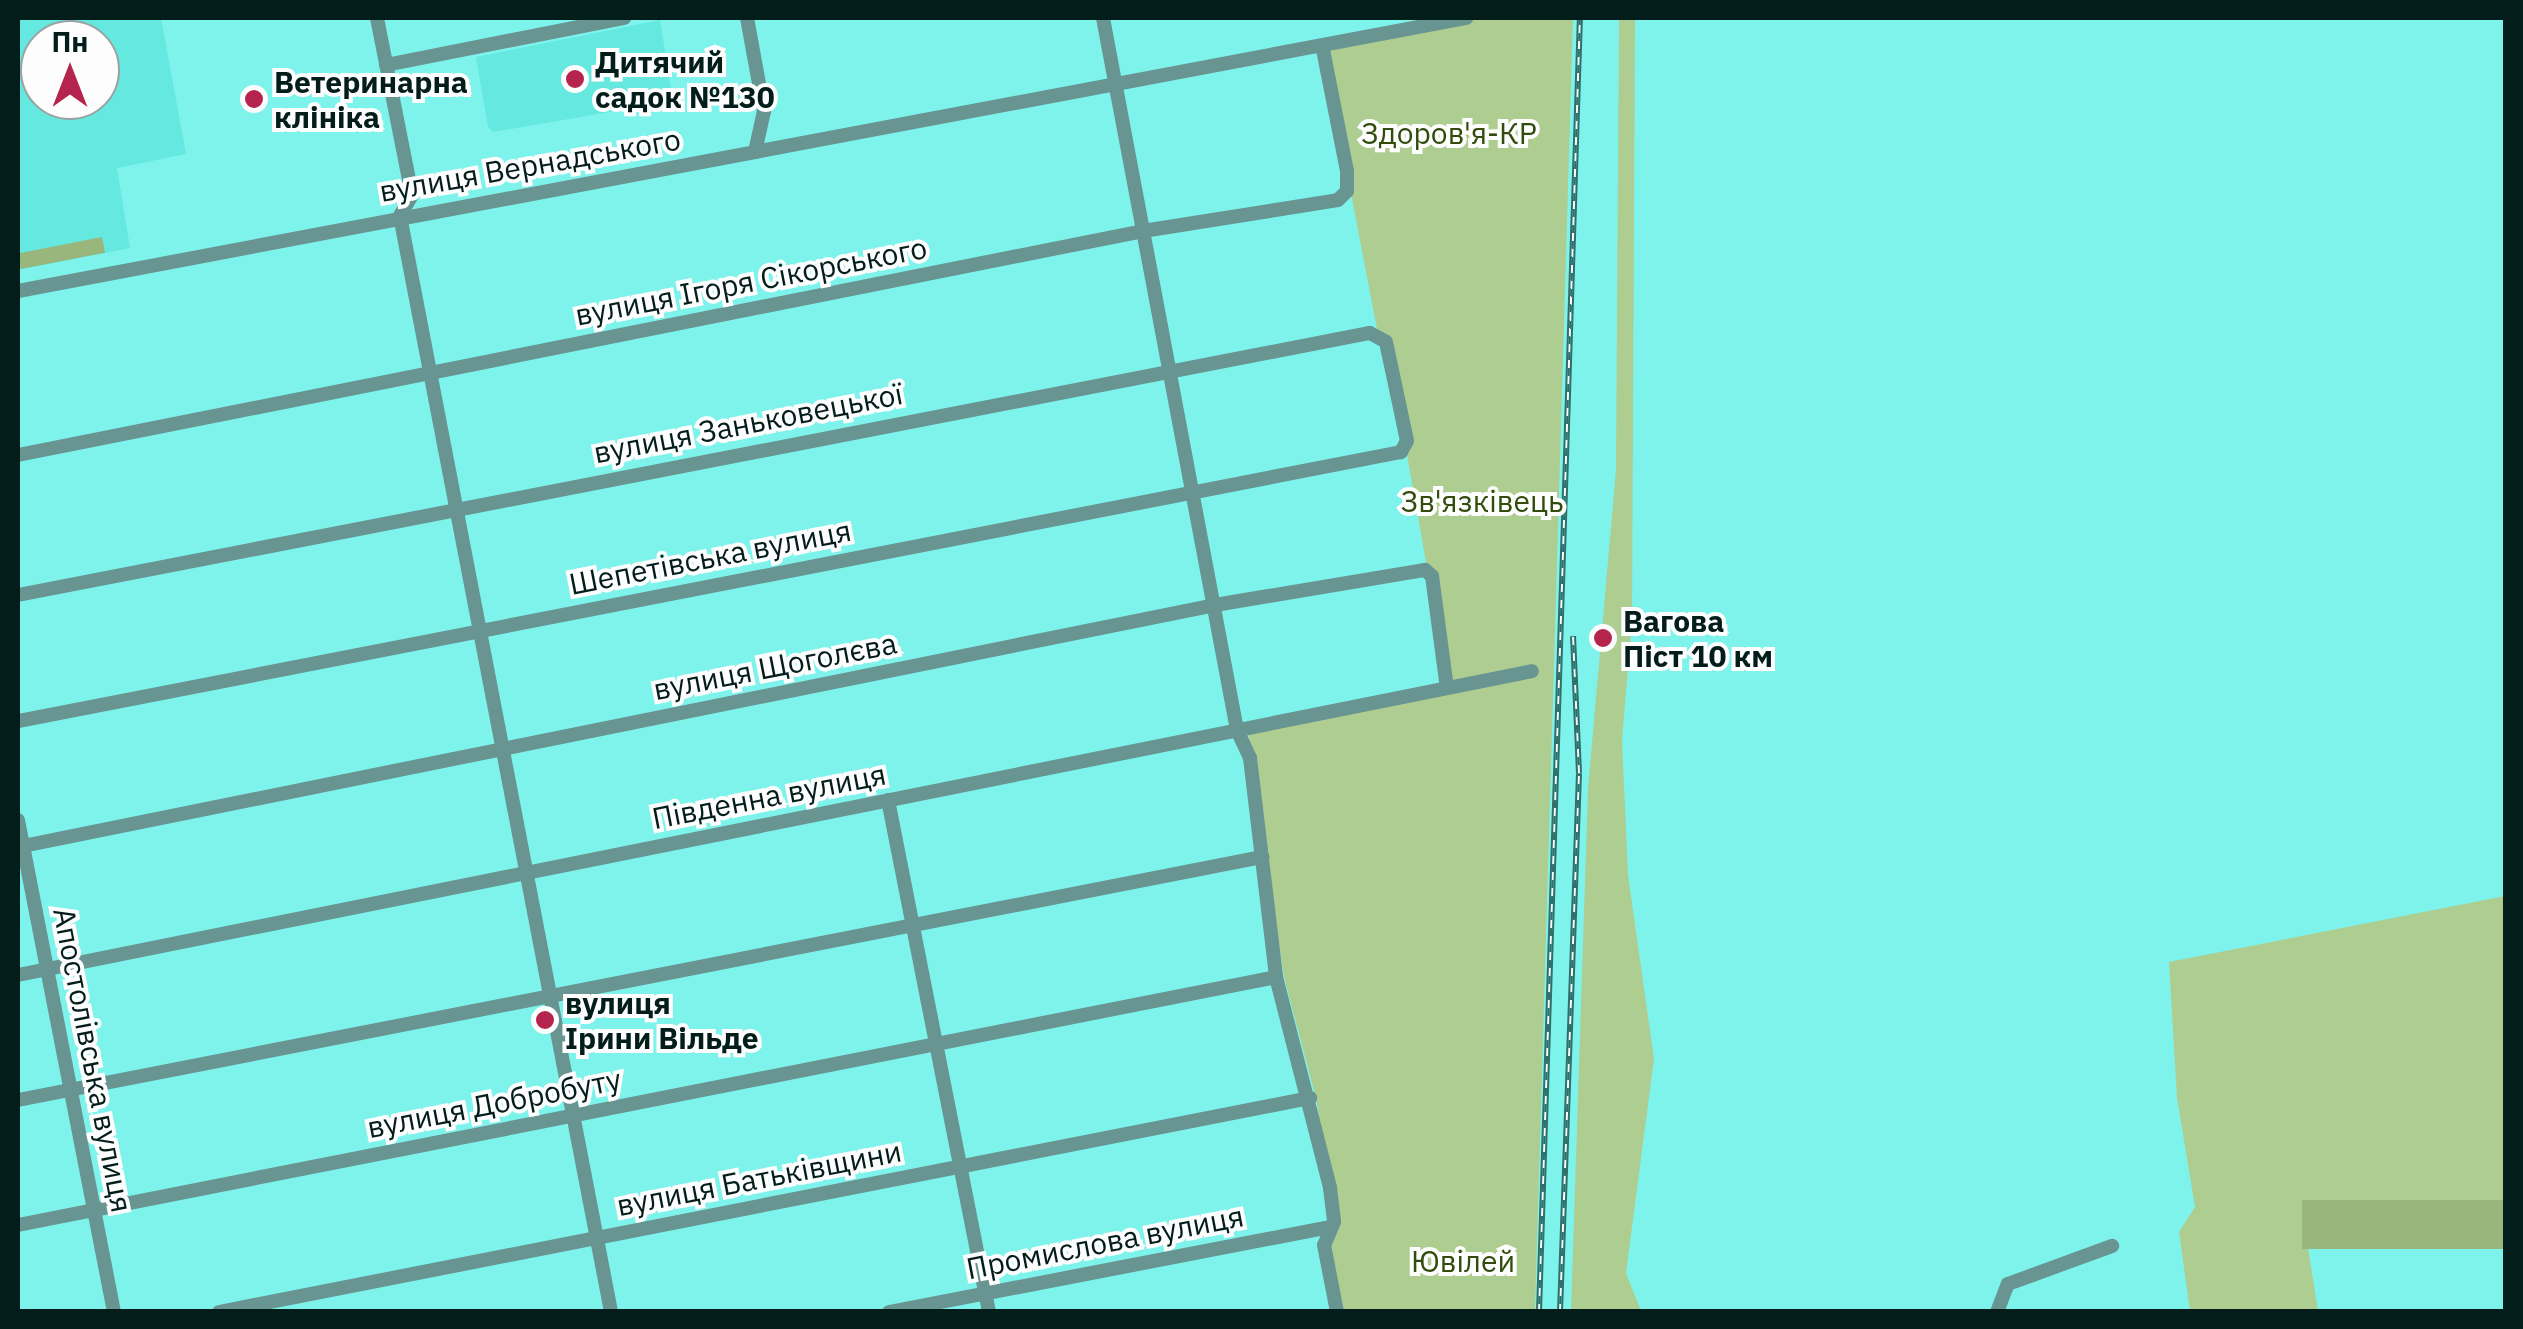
<!DOCTYPE html>
<meta charset="utf-8">
<style>
body{margin:0}
#map{position:relative;width:2523px;height:1329px;overflow:hidden;background:#7ef3ec;font-family:"IBM Plex Sans",sans-serif}
div>[style]{position:absolute}
.built>*{inset:0;background:#64e8e0}
.green>*{inset:0;background:#aecd91}
.forest>*{inset:0;background:#99b77c;transform-origin:0 0}
.minor>*{height:14px;margin:-7px;padding:0 7px;transform-origin:7px;border-radius:7px;background:#689491}
.rail>*{height:6px;margin-top:-3px;transform-origin:0;background:repeating-linear-gradient(90deg,#fdfdfd 0 8px,#326e6a 0 16px);box-sizing:border-box;border-block:2px solid #326e6a}
.dots>*{width:28px;height:28px;translate:-50% -50%;box-sizing:border-box;border:5px solid #fdfdfd;border-radius:50%}
span{translate:-50% -50%;white-space:nowrap;text-align:center;line-height:1.15;-webkit-text-stroke:8px #fdfdfd;paint-order:stroke}
.poi-label{font-size:30px;color:#031d1b;font-weight:700}
.left{translate:0 -50%;text-align:left}
.park-label{font-size:30px;color:#314c0c}
.street-label{font-size:30px;color:#031d1b}
.frame{position:absolute;inset:0;border:20px solid #031d1b;pointer-events:none}
.north{position:absolute;left:20px;top:20px;width:100px;height:100px;box-sizing:border-box;background:#fdfdfd;border:2px solid #99a3a3;border-radius:50%;rotate:0deg;font-size:28px;font-weight:700;line-height:40px;text-align:center;color:#031d1b}
.north::after{content:'';display:block;margin:auto;width:35px;height:45px;background:#b5244d;clip-path:polygon(50% 0,100% 100%,50% 72%,0 100%)}
</style>
<div id="map">
<div class="built">
<div style="clip-path:polygon(evenodd,18px 18px,161px 18px,186px 154px,117px 168px,130px 248px,18px 270px,18px 18px,40px 40px,100px 40px,100px 100px,40px 100px,40px 40px)"></div>
<div style="clip-path:polygon(660px 20px,673px 101px,493px 132px,488px 127px,476px 57px)"></div>
</div>
<div class="green">
<div style="clip-path:polygon(1484px 18px,1573px 18px,1535px 1311px,1339px 1311px,1325px 1243px,1338px 1230px,1316px 1098px,1284px 977px,1248px 733px,1448px 687px,1387px 341px,1377px 329px,1323px 48px)"></div>
<div style="clip-path:polygon(1619px 18px,1635px 18px,1632px 621px,1622px 740px,1628px 875px,1654px 1059px,1626px 1273px,1641px 1311px,1571px 1312px,1588px 789px,1616px 470px)"></div>
<div style="clip-path:polygon(2505px 896px,2505px 1200px,2306px 1235px,2318px 1311px,2190px 1311px,2179px 1232px,2195px 1207px,2177px 1098px,2169px 962px)"></div>
</div>
<div class="forest">
<div style="left:102px;top:237px;width:16px;height:86px;rotate:79deg"></div>
<div style="left:2505px;top:1200px;width:49px;height:203px;rotate:90deg"></div>
</div>
<div class="minor">
<div style="left:377px;top:18px;width:180px;rotate:78.8deg"></div>
<div style="left:412px;top:195px;width:24px;rotate:120deg"></div>
<div style="left:747px;top:18px;width:95px;rotate:79.6deg"></div>
<div style="left:764px;top:111px;width:42px;rotate:102.4deg"></div>
<div style="left:1103px;top:18px;width:724px;rotate:79.34deg"></div>
<div style="left:1237px;top:730px;width:31px;rotate:65deg"></div>
<div style="left:1250px;top:758px;width:221px;rotate:83.2deg"></div>
<div style="left:1276px;top:977px;width:218px;rotate:75.6deg"></div>
<div style="left:1330px;top:1188px;width:34px;rotate:83deg"></div>
<div style="left:1334px;top:1222px;width:25px;rotate:113deg"></div>
<div style="left:1324px;top:1245px;width:68px;rotate:79deg"></div>
<div style="left:386px;top:65px;width:243px;rotate:-11.2deg"></div>
<div style="left:400px;top:216px;width:1116px;rotate:79.1deg"></div>
<div style="left:18px;top:291px;width:1474px;rotate:-10.68deg"></div>
<div style="left:18px;top:455px;width:1147px;rotate:-11.26deg"></div>
<div style="left:1143px;top:231px;width:197px;rotate:-9deg"></div>
<div style="left:1338px;top:200px;width:13px;rotate:-45deg"></div>
<div style="left:1347px;top:191px;width:20px;rotate:-90deg"></div>
<div style="left:1347px;top:171px;width:128px;rotate:-101.2deg"></div>
<div style="left:18px;top:595px;width:1377px;rotate:-10.97deg"></div>
<div style="left:1370px;top:333px;width:18px;rotate:29deg"></div>
<div style="left:1386px;top:342px;width:101px;rotate:78deg"></div>
<div style="left:1407px;top:441px;width:13px;rotate:119deg"></div>
<div style="left:1401px;top:452px;width:1409px;rotate:168.99deg"></div>
<div style="left:888px;top:800px;width:522px;rotate:78.84deg"></div>
<div style="left:18px;top:820px;width:501px;rotate:78.96deg"></div>
<div style="left:18px;top:847px;width:1221px;rotate:-11.43deg"></div>
<div style="left:1215px;top:605px;width:213px;rotate:-9.5deg"></div>
<div style="left:1425px;top:570px;width:9px;rotate:41deg"></div>
<div style="left:1432px;top:576px;width:113px;rotate:82.4deg"></div>
<div style="left:18px;top:975px;width:1544px;rotate:-11.35deg"></div>
<div style="left:18px;top:1100px;width:1268px;rotate:-11.05deg"></div>
<div style="left:18px;top:1225px;width:1282px;rotate:-11.15deg"></div>
<div style="left:219px;top:1312px;width:1112px;rotate:-11.1deg"></div>
<div style="left:889px;top:1312px;width:450px;rotate:-10.9deg"></div>
<div style="left:1997px;top:1312px;width:30px;rotate:-69deg"></div>
<div style="left:2008px;top:1284px;width:111px;rotate:-20.1deg"></div>
</div>
<div class="rail">
<div style="left:1539px;top:1312px;width:1295px;rotate:-88.19deg"></div>
<div style="left:1560px;top:1312px;width:539px;rotate:-87.98deg"></div>
<div style="left:1579px;top:773px;width:137px;rotate:-92.5deg"></div>
</div>
<div class="dots">
<div style="left:575px;top:79px;background:#b5244d"></div>
<div style="left:254px;top:99px;background:#b5244d"></div>
<div style="left:1603px;top:638px;background:#b5244d"></div>
<div style="left:545px;top:1020px;background:#b5244d"></div>
</div>
<div class="poi-label">
<span class="left" style="left:595px;top:79px">Дитячий<br>садок №130</span>
<span class="left" style="left:274px;top:99px">Ветеринарна<br>клініка</span>
<span class="left" style="left:1623px;top:638px">Вагова<br>Піст 10 км</span>
<span class="left" style="left:565px;top:1020px">вулиця<br>Ірини Вільде</span>
</div>
<div class="park-label">
<span style="left:1449px;top:133px">Здоров'я-КР</span>
<span style="left:1482px;top:501px">Зв'язківець</span>
<span style="left:1463px;top:1261px">Ювілей</span>
</div>
<div class="street-label">
<span style="left:530px;top:165px;rotate:-10deg">вулиця Вернадського</span>
<span style="left:751px;top:281px;rotate:-11deg">вулиця Ігоря Сікорського</span>
<span style="left:748px;top:423px;rotate:-11deg">вулиця Заньковецької</span>
<span style="left:710px;top:557px;rotate:-11deg">Шепетівська вулиця</span>
<span style="left:775px;top:666px;rotate:-11deg">вулиця Щоголєва</span>
<span style="left:769px;top:796px;rotate:-11deg">Південна вулиця</span>
<span style="left:93px;top:1060px;rotate:79deg">Апостолівська вулиця</span>
<span style="left:494px;top:1103px;rotate:-11deg">вулиця Добробуту</span>
<span style="left:759px;top:1178px;rotate:-11deg">вулиця Батьківщини</span>
<span style="left:1105px;top:1242px;rotate:-11deg">Промислова вулиця</span>
</div>
<div class="frame"></div>
<div class="north">Пн</div>
</div>
